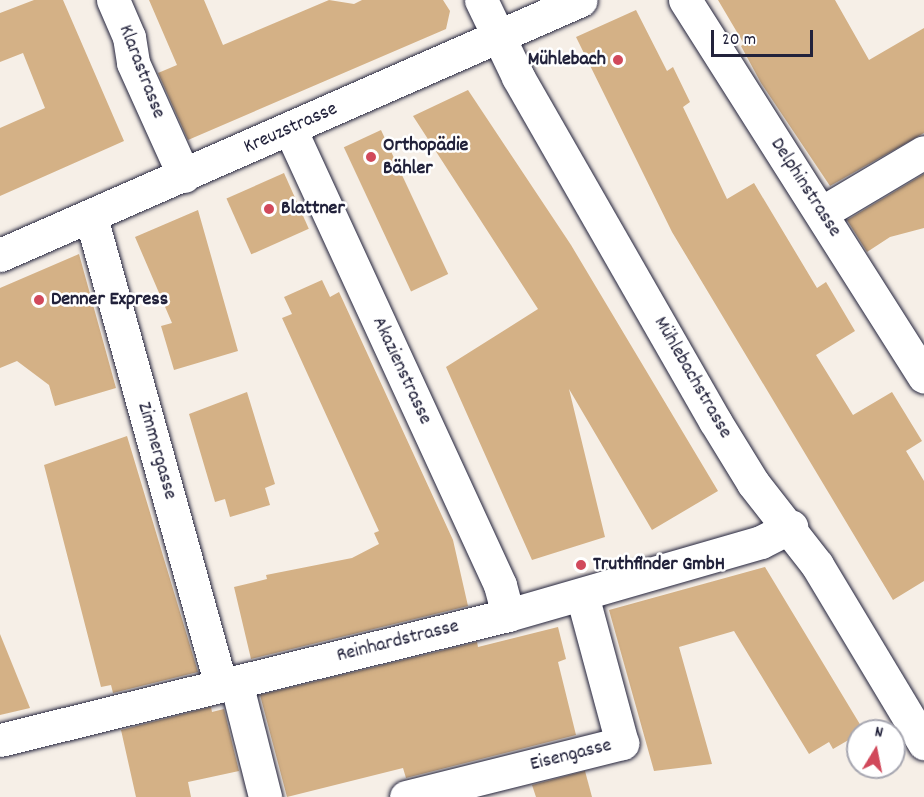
<!DOCTYPE html>
<meta charset="utf-8">
<style>
body{margin:0}
#map{position:relative;width:924px;height:797px;overflow:hidden;background:#f6efe7;font-family:Dekko,sans-serif}
div>[style]{position:absolute}
.building>*{inset:0;background:#d4b186;transform-origin:0 0}
.roads{filter:drop-shadow(0 0 2px #22223b) drop-shadow(0 0 2px #22223b)}
.minor>*{height:33px;margin:-16.5px;padding:0 16.5px;transform-origin:16.5px;border-radius:16.5px;background:#fff}
.dots>*{width:16px;height:16px;translate:-50% -50%;box-sizing:border-box;border:3px solid #fff;border-radius:50%}
span{translate:-50% -50%;white-space:nowrap;text-align:center;line-height:1.15;-webkit-text-stroke:5px #fff;paint-order:stroke}
.poi-label{font-size:20px;color:#22223b;font-weight:700}
.right{translate:-100% -50%;text-align:right}
.left{translate:0 -50%;text-align:left}
.street-label{font-size:20px;color:#22223b}
.north{position:absolute;left:846px;top:719px;width:60px;height:60px;box-sizing:border-box;background:#fff;border:2px solid #a7a7b1;border-radius:50%;rotate:10deg;font-size:16px;font-weight:700;line-height:24px;text-align:center;color:#22223b}
.north::after{content:'';display:block;margin:auto;width:21px;height:27px;background:#d1495b;clip-path:polygon(50% 0,100% 100%,50% 72%,0 100%)}
.scale{position:absolute;left:711px;top:30px;width:102px;height:27px;box-sizing:border-box;border:3px solid #22223b;border-top:0;padding-left:8px;font-size:18px;line-height:21px;white-space:nowrap;color:#22223b;-webkit-text-stroke:4px #fff;paint-order:stroke}
</style>
<div id="map">
<div class="building">
<div style="clip-path:polygon(34px 0,63px 0,124px 141px,0 196px,0 128px,45px 108px,23px 53px,0 62px,0 13px)"></div>
<div style="clip-path:polygon(149px 0,204px 0,223px 45px,329px 0,354px 4px,362px 0,443px 0,450px 11px,446px 29px,188px 140px,158px 73px,177px 65px)"></div>
<div style="clip-path:polygon(718px 0,835px 0,869px 60px,924px 28px,924px 133px,830px 186px,761px 83px,741px 46px,744px 44px)"></div>
<div style="clip-path:polygon(636px 10px,667px 71px,673px 67px,690px 102px,683px 107px,727px 199px,754px 183px,817px 288px,826px 282px,855px 331px,816px 355px,853px 415px,892px 392px,922px 441px,906px 451px,924px 481px,924px 581px,893px 600px,672px 232px,576px 37px)"></div>
<div style="clip-path:polygon(468px 90px,571px 245px,718px 491px,652px 530px,569px 389px,605px 537px,532px 560px,446px 367px,538px 309px,413px 116px)"></div>
<div style="left:381px;top:130px;width:159px;height:41px;rotate:65deg"></div>
<div style="left:284px;top:173px;width:61px;height:63px;rotate:66deg"></div>
<div style="clip-path:polygon(924px 174px,924px 228px,890px 237px,867px 252px,847px 220px)"></div>
<div style="clip-path:polygon(198px 210px,238px 351px,174px 370px,161px 326px,172px 323px,135px 237px)"></div>
<div style="clip-path:polygon(79px 254px,116px 388px,55px 406px,49px 385px,17px 361px,0 368px,0 288px)"></div>
<div style="clip-path:polygon(322px 280px,330px 297px,339px 292px,453px 540px,468px 606px,251px 659px,234px 587px,267px 579px,266px 575px,352px 558px,379px 544px,374px 533px,379px 531px,282px 318px,292px 314px,284px 297px)"></div>
<div style="clip-path:polygon(247px 392px,275px 484px,265px 488px,270px 505px,230px 517px,225px 499px,215px 502px,189px 414px)"></div>
<div style="clip-path:polygon(127px 436px,198px 672px,113px 693px,111px 685px,101px 687px,44px 465px)"></div>
<div style="clip-path:polygon(765px 567px,864px 731px,833px 749px,829px 742px,809px 754px,734px 631px,679px 647px,712px 764px,654px 771px,609px 610px)"></div>
<div style="clip-path:polygon(558px 627px,566px 659px,558px 662px,576px 735px,406px 778px,403px 768px,287px 797px,260px 695px,477px 642px,478px 647px)"></div>
<div style="clip-path:polygon(0 634px,30px 708px,0 715px)"></div>
<div style="clip-path:polygon(211px 707px,212px 712px,224px 709px,239px 771px,188px 782px,191px 797px,136px 797px,121px 730px)"></div>
<div style="clip-path:polygon(585px 771px,592px 797px,536px 797px,532px 785px)"></div>
</div>
<div class="roads">
<div class="minor">
<div style="left:113px;top:0;width:40px;rotate:66.6deg"></div>
<div style="left:129px;top:37px;width:26px;rotate:81deg"></div>
<div style="left:133px;top:63px;width:124px;rotate:65.7deg"></div>
<div style="left:481px;top:0;width:85px;rotate:64.3deg"></div>
<div style="left:518px;top:77px;width:396px;rotate:60.2deg"></div>
<div style="left:715px;top:421px;width:73px;rotate:58.5deg"></div>
<div style="left:753px;top:483px;width:104px;rotate:52deg"></div>
<div style="left:817px;top:565px;width:208px;rotate:59deg"></div>
<div style="left:685px;top:0;width:446px;rotate:57.6deg"></div>
<div style="left:290px;top:129px;width:502px;rotate:65.27deg"></div>
<div style="left:500px;top:585px;width:31px;rotate:75deg"></div>
<div style="left:823px;top:212px;width:117px;rotate:-30.7deg"></div>
<div style="left:91px;top:217px;width:486px;rotate:74.5deg"></div>
<div style="left:0;top:255px;width:634px;rotate:-23.7deg"></div>
<div style="left:236px;top:682px;width:119px;rotate:75.8deg"></div>
<div style="left:0;top:740px;width:523px;rotate:-13.82deg"></div>
<div style="left:508px;top:615px;width:263px;rotate:-16.1deg"></div>
<div style="left:761px;top:542px;width:34px;rotate:-27deg"></div>
<div style="left:406px;top:797px;width:223px;rotate:-14deg"></div>
<div style="left:622px;top:743px;width:153px;rotate:-105.1deg"></div>
</div>
</div>
<div class="dots">
<div style="left:618px;top:60px;background:#d1495b"></div>
<div style="left:371px;top:157px;background:#d1495b"></div>
<div style="left:269px;top:209px;background:#d1495b"></div>
<div style="left:39px;top:300px;background:#d1495b"></div>
<div style="left:581px;top:565px;background:#d1495b"></div>
</div>
<div class="poi-label">
<span class="right" style="left:606px;top:60px">Mühlebach</span>
<span class="left" style="left:383px;top:158px">Orthopädie<br>Bähler</span>
<span class="left" style="left:281px;top:209px">Blattner</span>
<span class="left" style="left:51px;top:300px">Denner Express</span>
<span class="left" style="left:593px;top:565px">Truthfinder GmbH</span>
</div>
<div class="street-label">
<span style="left:141px;top:72px;rotate:69deg">Klarastrasse</span>
<span style="left:291px;top:129px;rotate:-24deg">Kreuzstrasse</span>
<span style="left:805px;top:188px;rotate:57deg">Delphinstrasse</span>
<span style="left:401px;top:371px;rotate:65deg">Akazienstrasse</span>
<span style="left:692px;top:378px;rotate:60deg">Mühlebachstrasse</span>
<span style="left:156px;top:451px;rotate:74deg">Zimmergasse</span>
<span style="left:398px;top:642px;rotate:-14deg">Reinhardstrasse</span>
<span style="left:571px;top:756px;rotate:-14deg">Eisengasse</span>
</div>
<div class="north">N</div>
<div class="scale">20 m</div>
</div>
